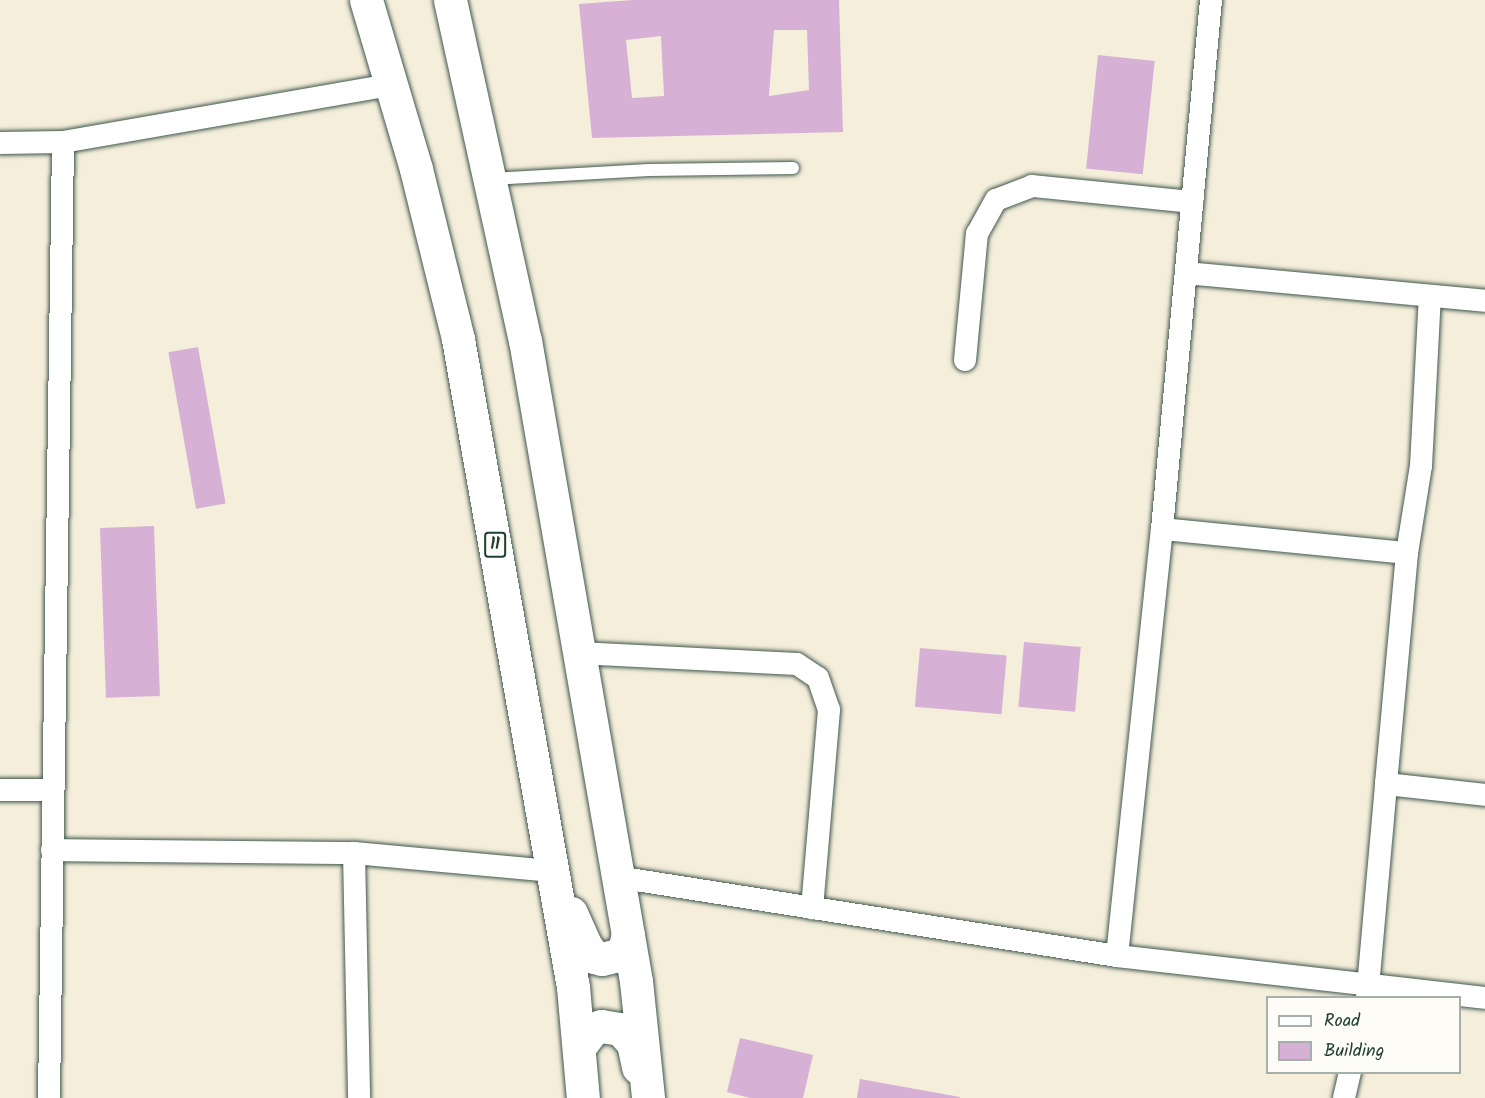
<!DOCTYPE html>
<style>
body{margin:0}
#map{position:relative;width:1485px;height:1098px;overflow:hidden;background:#f5eedb;font-family:Kalam,sans-serif}
div>[style]{position:absolute}
.building>*{inset:0;background:#d6b1d5;transform-origin:0 0}
.roads{filter:drop-shadow(0 0 2px #3f584d) drop-shadow(0 0 2px #3f584d)}
.lane>*{height:12px;margin:-6px;padding:0 6px;transform-origin:6px;border-radius:6px;background:#fff}
.street>*{height:22px;margin:-11px;padding:0 11px;transform-origin:11px;border-radius:11px;background:#fff}
.highway>*{height:33px;margin:-16.5px;padding:0 16.5px;transform-origin:16.5px;border-radius:16.5px;background:#fff}
span{translate:-50% -50%;white-space:nowrap;text-align:center;line-height:1.15;-webkit-text-stroke:6px #fdfcf7;paint-order:stroke}
.shield-label span{padding:2px 4px;background:#fdfcf7;border:2px solid;border-radius:4px;-webkit-text-stroke-width:0}
.shield-label{font-size:16px;color:#1f3d34;font-weight:700}
.legend{position:absolute;left:1266px;top:996px;width:195px;height:78px;box-sizing:border-box;background:#fdfcf7;border:2px solid #a4b0a9;margin:0;padding:8px 10px;list-style:none;font-size:18px;color:#1f3d34}
.legend li{display:flex;align-items:center;gap:12px;height:30px}
.legend b{width:30px;border:2px solid #a4b0a9}
</style>
<div id="map">
<div class="building">
<div style="clip-path:polygon(evenodd,633px 0,839px 0,843px 132px,592px 138px,579px 4px,633px 0,774px 30px,807px 30px,809px 90px,769px 96px,774px 30px,633px 0,661px 36px,664px 96px,632px 98px,626px 40px,661px 36px)"></div>
<div style="left:1098px;top:55px;width:57px;height:114px;rotate:6deg"></div>
<div style="left:198px;top:347px;width:159px;height:30px;rotate:80deg"></div>
<div style="left:154px;top:526px;width:170px;height:54px;rotate:88deg"></div>
<div style="left:1024px;top:642px;width:57px;height:65px;rotate:5deg"></div>
<div style="left:920px;top:648px;width:87px;height:59px;rotate:5deg"></div>
<div style="clip-path:polygon(740px 1038px,813px 1055px,803px 1098px,750px 1098px,727px 1092px)"></div>
<div style="clip-path:polygon(860px 1079px,960px 1097px,960px 1098px,857px 1098px)"></div>
</div>
<div class="roads">
<div class="lane">
<div style="left:491px;top:179px;width:158px;rotate:-3.3deg"></div>
<div style="left:649px;top:170px;width:144px;rotate:-0.8deg"></div>
</div>
<div class="street">
<div style="left:0;top:143px;width:63px;rotate:-0.9deg"></div>
<div style="left:63px;top:142px;width:331px;rotate:-9.9deg"></div>
<div style="left:1186px;top:273px;width:300px;rotate:5.3deg"></div>
<div style="left:965px;top:360px;width:127px;rotate:-84.6deg"></div>
<div style="left:977px;top:234px;width:39px;rotate:-61deg"></div>
<div style="left:996px;top:200px;width:39px;rotate:-21deg"></div>
<div style="left:1032px;top:186px;width:161px;rotate:5.7deg"></div>
<div style="left:1162px;top:529px;width:246px;rotate:5.6deg"></div>
<div style="left:1407px;top:553px;width:232px;rotate:95.2deg"></div>
<div style="left:1386px;top:784px;width:100px;rotate:6.3deg"></div>
<div style="left:1407px;top:553px;width:88px;rotate:-80.9deg"></div>
<div style="left:1421px;top:466px;width:170px;rotate:-87deg"></div>
<div style="left:578px;top:653px;width:219px;rotate:2.9deg"></div>
<div style="left:797px;top:664px;width:25px;rotate:34deg"></div>
<div style="left:818px;top:678px;width:34px;rotate:71deg"></div>
<div style="left:829px;top:710px;width:199px;rotate:94.9deg"></div>
<div style="left:0;top:790px;width:53px"></div>
<div style="left:52px;top:850px;width:302px;rotate:0.6deg"></div>
<div style="left:354px;top:853px;width:245px;rotate:88.8deg"></div>
<div style="left:354px;top:853px;width:200px;rotate:5.2deg"></div>
<div style="left:617px;top:877px;width:506px;rotate:8.98deg"></div>
<div style="left:1117px;top:956px;width:370px;rotate:6.5deg"></div>
<div style="left:1117px;top:956px;width:429px;rotate:-84deg"></div>
<div style="left:1162px;top:529px;width:531px;rotate:-84.71deg"></div>
<div style="left:1367px;top:998px;width:215px;rotate:-84.9deg"></div>
<div style="left:49px;top:1098px;width:956px;rotate:-89.16deg"></div>
<div style="left:1344px;top:1098px;width:27px;rotate:-77deg"></div>
</div>
<div class="highway">
<div style="left:366px;top:0;width:176px;rotate:73.5deg"></div>
<div style="left:416px;top:169px;width:175px;rotate:76.1deg"></div>
<div style="left:458px;top:339px;width:658px;rotate:79.94deg"></div>
<div style="left:573px;top:987px;width:111px;rotate:84.9deg"></div>
<div style="left:450px;top:0;width:348px;rotate:77.6deg"></div>
<div style="left:525px;top:340px;width:651px;rotate:80.18deg"></div>
<div style="left:636px;top:981px;width:118px;rotate:84.1deg"></div>
<div style="left:571px;top:913px;width:35px;rotate:66deg"></div>
<div style="left:585px;top:945px;width:15px;rotate:53deg"></div>
<div style="left:594px;top:957px;width:8px;rotate:14deg"></div>
<div style="left:602px;top:959px;width:16px;rotate:-14deg"></div>
<div style="left:618px;top:955px;width:8px;rotate:-40deg"></div>
<div style="left:624px;top:950px;width:16px;rotate:-76deg"></div>
<div style="left:580px;top:1046px;width:20px;rotate:-53deg"></div>
<div style="left:592px;top:1030px;width:10px;rotate:-24deg"></div>
<div style="left:601px;top:1026px;width:19px;rotate:9deg"></div>
<div style="left:620px;top:1029px;width:19px;rotate:47deg"></div>
<div style="left:633px;top:1043px;width:25px;rotate:78deg"></div>
</div>
</div>
<div class="shield-label">
<span style="left:495px;top:545px">11</span>
</div>
<ul class="legend">
<li><b style="height:8px;background:#fff"></b>Road</li>
<li><b style="height:16px;background:#d6b1d5"></b>Building</li>
</ul>
</div>
